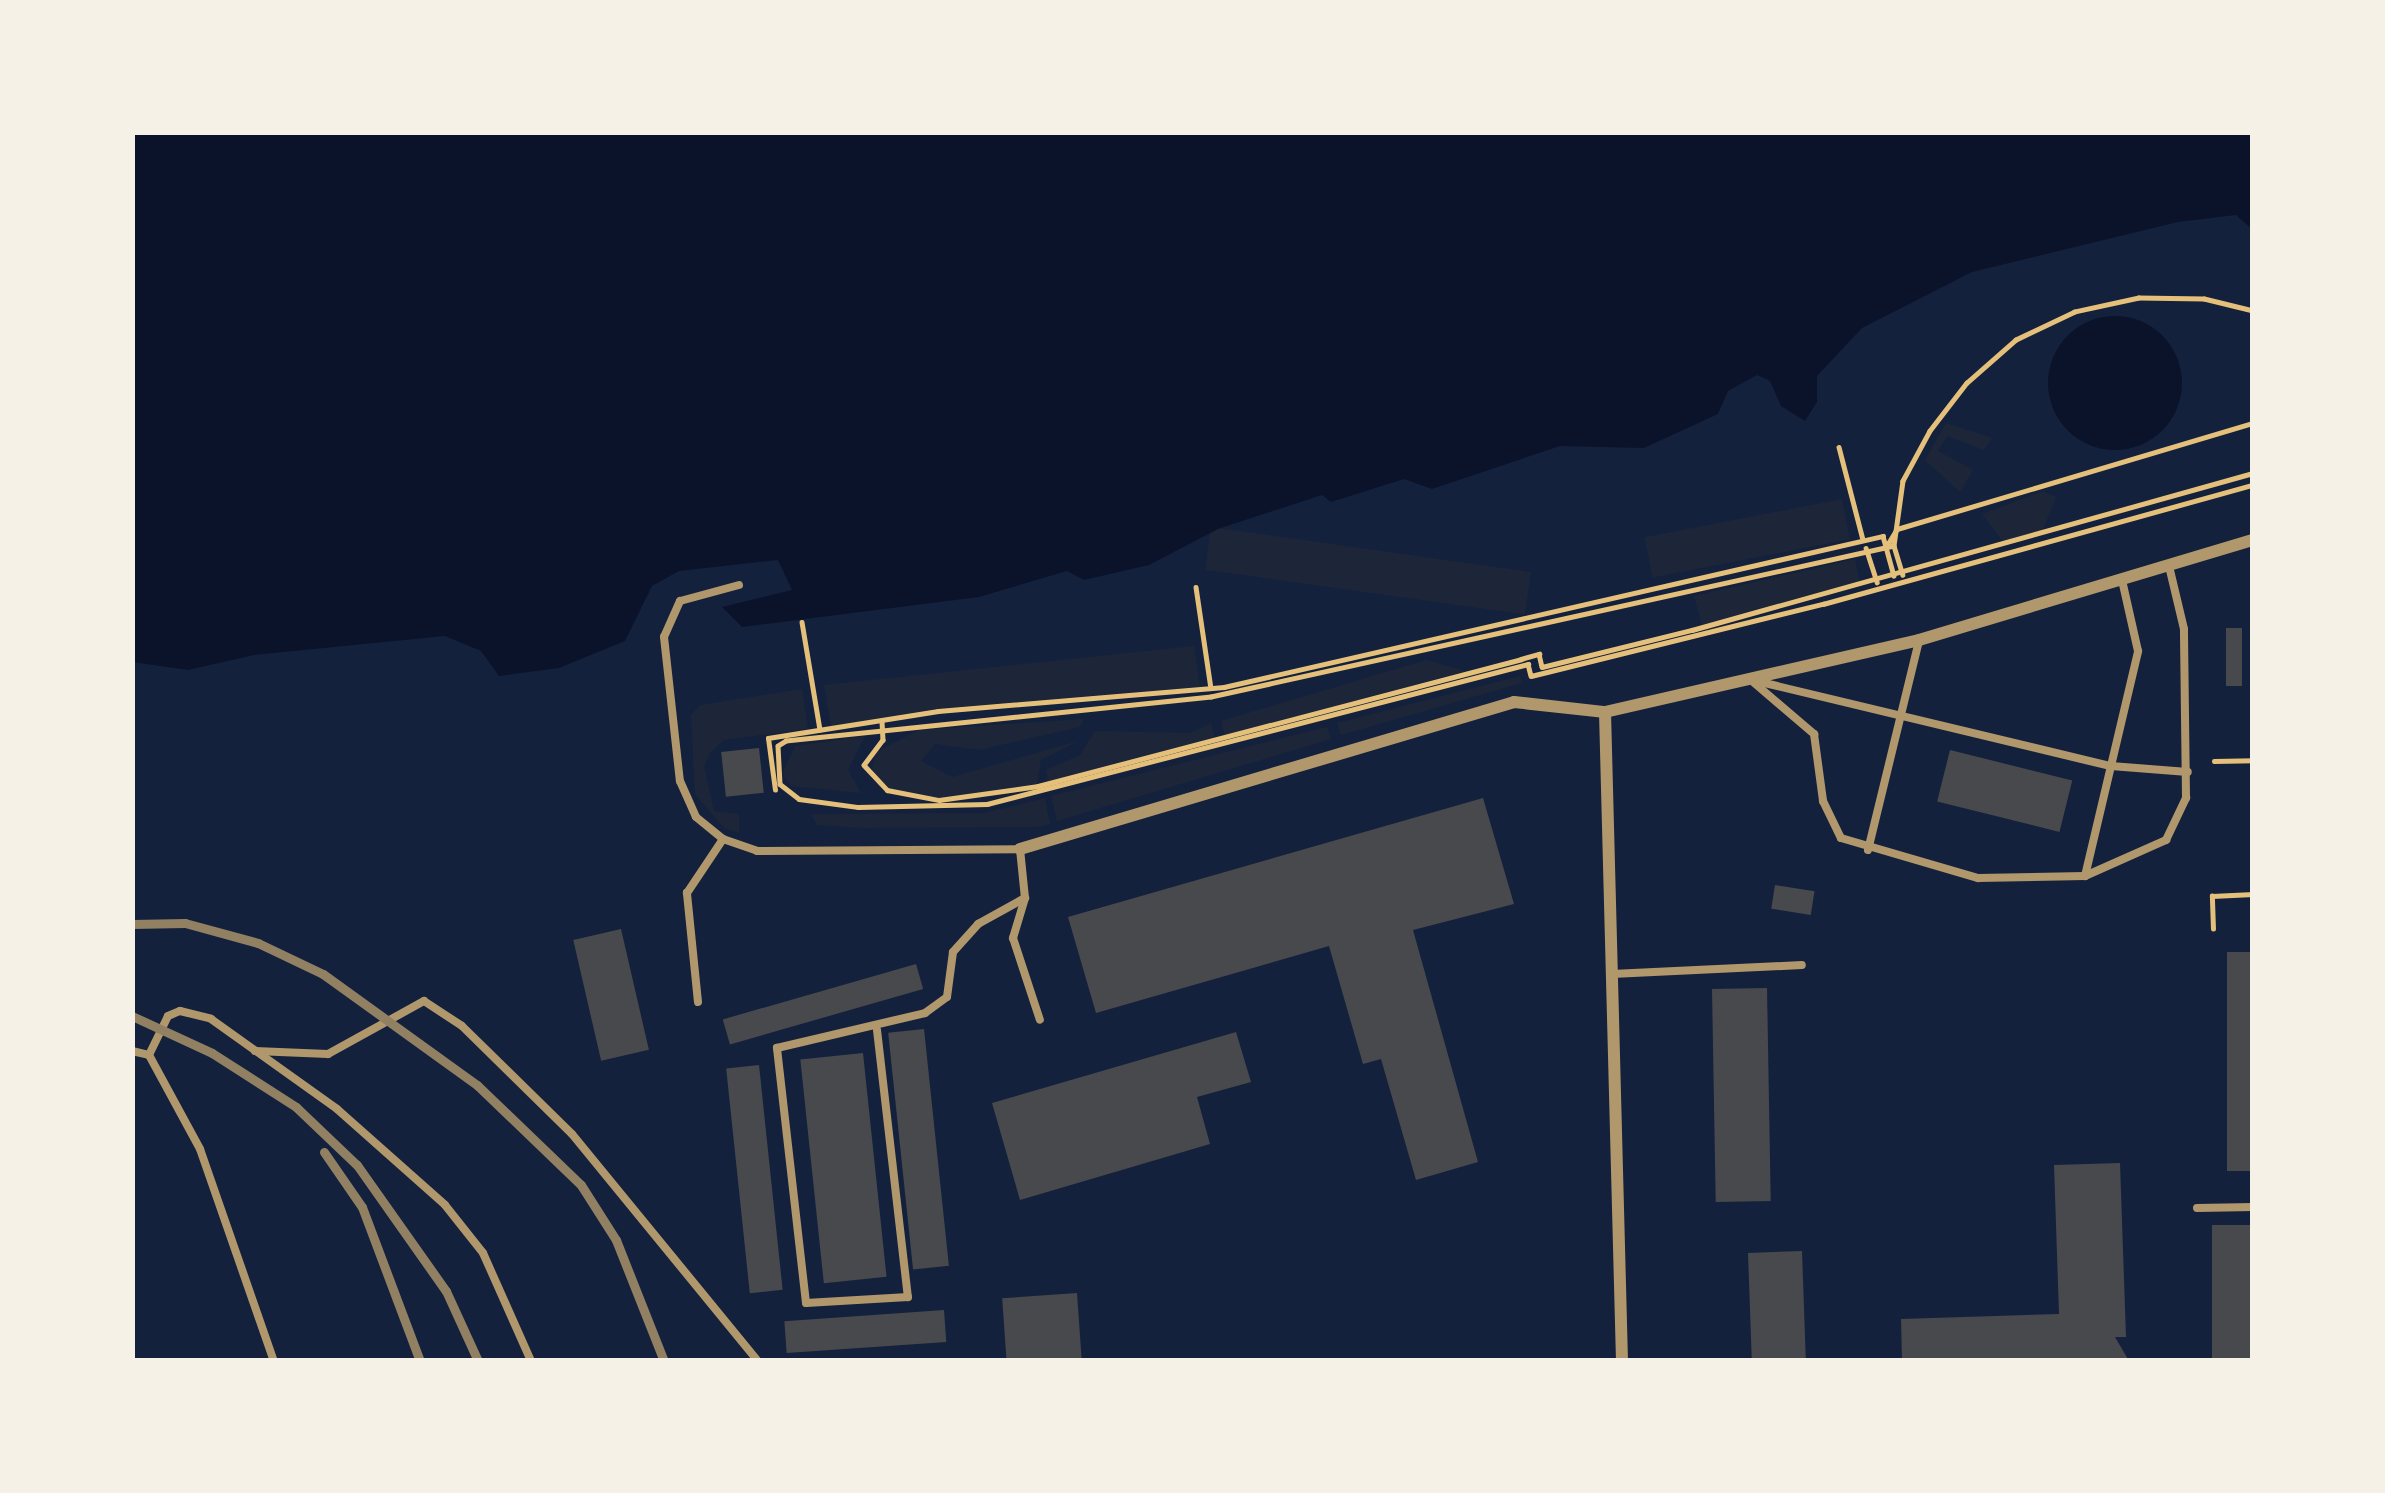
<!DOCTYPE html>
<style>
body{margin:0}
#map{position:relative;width:2385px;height:1493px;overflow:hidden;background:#14213d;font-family:"Source Sans 3",sans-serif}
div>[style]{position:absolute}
.green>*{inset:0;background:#1d2539;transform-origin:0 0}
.water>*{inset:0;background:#0b132b}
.round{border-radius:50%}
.building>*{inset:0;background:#48494c;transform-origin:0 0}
.path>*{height:4.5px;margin:-2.25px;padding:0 2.25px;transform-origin:2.25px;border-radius:2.25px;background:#e5c07b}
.service>*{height:8px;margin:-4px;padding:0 4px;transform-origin:4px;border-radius:4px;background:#b1986c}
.minor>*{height:12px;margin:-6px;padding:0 6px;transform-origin:6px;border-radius:6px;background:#b1986c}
.rail>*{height:9px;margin:-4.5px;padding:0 4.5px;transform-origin:4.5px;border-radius:4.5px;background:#918062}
span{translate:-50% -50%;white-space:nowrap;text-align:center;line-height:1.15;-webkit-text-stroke:10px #f6f1e7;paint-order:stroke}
.frame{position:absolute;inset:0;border:135px solid #f6f1e7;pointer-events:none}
</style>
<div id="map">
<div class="green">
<div style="clip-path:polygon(1946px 423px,1992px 438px,1984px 450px,1947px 436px,1938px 451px,1973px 470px,1960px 492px,1925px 460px)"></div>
<div style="clip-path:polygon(2043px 491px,2056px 497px,2042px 532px,2004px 543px,1982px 514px)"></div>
<div style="left:1842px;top:499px;width:41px;height:201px;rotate:79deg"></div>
<div style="clip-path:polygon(1855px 559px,1860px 583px,1702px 625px,1694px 596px)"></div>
<div style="left:1531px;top:572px;width:43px;height:323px;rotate:98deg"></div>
<div style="clip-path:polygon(1194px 646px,1200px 687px,936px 709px,831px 726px,824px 685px)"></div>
<div style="clip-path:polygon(1426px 660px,1466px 671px,1225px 736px,1221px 721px)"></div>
<div style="clip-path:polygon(1520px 676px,1522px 683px,1341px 735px,1337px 723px)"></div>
<div style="clip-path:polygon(802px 689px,808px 729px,724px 740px,710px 753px,704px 766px,714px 811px,739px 814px,739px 833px,724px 828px,695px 794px,691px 715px,700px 705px)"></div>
<div style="clip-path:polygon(1084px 719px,1080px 727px,979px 750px,935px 744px,921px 761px,952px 777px,1078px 741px,1041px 760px,1037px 784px,940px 798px,886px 788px,871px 776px,875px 753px,918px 730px)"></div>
<div style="clip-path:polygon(1211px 723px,1215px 739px,1048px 781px,1046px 770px,1080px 755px,1095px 731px,1190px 733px)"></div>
<div style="clip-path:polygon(1327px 727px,1331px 739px,1057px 821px,1051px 796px)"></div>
<div style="clip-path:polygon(865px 736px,848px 770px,861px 793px,791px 786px,782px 774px,795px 746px)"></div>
<div style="clip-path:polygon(1045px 798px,1050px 824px,1038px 827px,864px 828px,817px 825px,811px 814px,984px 813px)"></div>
</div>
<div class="water">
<div style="clip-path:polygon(132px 132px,2253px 132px,2253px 230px,2236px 215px,2178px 222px,1972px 272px,1862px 328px,1817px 376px,1817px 402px,1805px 421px,1781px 406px,1770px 381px,1757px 375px,1728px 391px,1718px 414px,1644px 448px,1560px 446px,1432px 489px,1404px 479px,1331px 502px,1322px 495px,1218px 529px,1149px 565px,1084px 580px,1067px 571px,979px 597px,742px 627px,722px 607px,792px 590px,778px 560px,679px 571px,652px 586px,625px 641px,559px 668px,499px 676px,481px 651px,445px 636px,254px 655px,188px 670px,132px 662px)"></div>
<div class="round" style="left:2048px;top:316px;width:134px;height:134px"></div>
</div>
<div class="building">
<div style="left:2226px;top:628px;width:16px;height:58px"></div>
<div style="left:759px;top:748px;width:45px;height:38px;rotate:84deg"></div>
<div style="left:1950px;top:750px;width:126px;height:53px;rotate:14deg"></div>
<div style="clip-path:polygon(1483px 798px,1514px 904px,1413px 930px,1478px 1162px,1416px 1180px,1381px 1059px,1363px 1064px,1329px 946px,1096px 1013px,1068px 917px)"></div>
<div style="left:1775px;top:885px;width:40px;height:24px;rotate:9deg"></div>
<div style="left:621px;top:929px;width:124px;height:49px;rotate:77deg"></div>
<div style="left:2227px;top:952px;width:26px;height:219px"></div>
<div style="left:916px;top:964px;width:26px;height:201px;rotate:74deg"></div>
<div style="left:1767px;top:988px;width:213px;height:55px;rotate:89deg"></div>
<div style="left:924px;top:1029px;width:238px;height:36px;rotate:84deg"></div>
<div style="clip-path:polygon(1236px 1032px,1251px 1082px,1197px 1097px,1210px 1144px,1020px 1200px,992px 1103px)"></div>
<div style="left:863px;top:1053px;width:225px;height:63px;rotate:84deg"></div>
<div style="left:759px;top:1065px;width:226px;height:33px;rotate:84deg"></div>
<div style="clip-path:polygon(2120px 1163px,2126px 1337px,2115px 1337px,2129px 1361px,1902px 1361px,1901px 1319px,2059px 1314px,2054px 1165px)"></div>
<div style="left:2212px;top:1225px;width:41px;height:136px"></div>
<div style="left:1802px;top:1251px;width:110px;height:54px;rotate:88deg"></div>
<div style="left:1077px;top:1293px;width:68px;height:75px;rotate:86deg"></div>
<div style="left:944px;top:1310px;width:32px;height:160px;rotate:86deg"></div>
</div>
<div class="path">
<div style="left:2253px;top:311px;width:50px;rotate:-166.2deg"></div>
<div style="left:2204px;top:299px;width:65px;rotate:-179.1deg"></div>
<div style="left:2139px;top:298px;width:66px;rotate:167.7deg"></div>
<div style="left:2075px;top:312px;width:65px;rotate:154.6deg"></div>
<div style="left:2016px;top:340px;width:65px;rotate:138.7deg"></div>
<div style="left:1967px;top:383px;width:61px;rotate:127.6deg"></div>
<div style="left:1930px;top:431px;width:57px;rotate:118.4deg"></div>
<div style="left:1903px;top:481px;width:66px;rotate:97.9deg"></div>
<div style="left:1894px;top:546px;width:699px;rotate:167.53deg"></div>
<div style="left:1211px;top:697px;width:427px;rotate:174.1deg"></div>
<div style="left:786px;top:741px;width:9px;rotate:148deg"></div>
<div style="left:778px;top:746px;width:38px;rotate:87deg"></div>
<div style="left:780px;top:784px;width:24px;rotate:38deg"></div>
<div style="left:799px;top:799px;width:60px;rotate:7.7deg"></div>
<div style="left:858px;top:807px;width:129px;rotate:-1.3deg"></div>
<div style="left:987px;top:804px;width:559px;rotate:-14.51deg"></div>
<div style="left:1528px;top:664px;width:12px;rotate:76deg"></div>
<div style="left:1531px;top:676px;width:301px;rotate:-13.9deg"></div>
<div style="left:1823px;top:604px;width:446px;rotate:-15.5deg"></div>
<div style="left:1839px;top:447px;width:96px;rotate:75.5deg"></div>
<div style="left:1894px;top:546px;width:30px;rotate:73deg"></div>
<div style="left:1886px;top:547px;width:21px;rotate:-59deg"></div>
<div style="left:1897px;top:529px;width:371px;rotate:-16.6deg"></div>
<div style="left:1866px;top:548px;width:36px;rotate:72deg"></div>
<div style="left:1196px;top:587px;width:102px;rotate:81.6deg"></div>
<div style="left:802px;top:622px;width:109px;rotate:80.5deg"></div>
<div style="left:882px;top:721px;width:19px;rotate:87deg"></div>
<div style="left:883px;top:740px;width:31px;rotate:127deg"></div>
<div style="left:864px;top:765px;width:34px;rotate:47deg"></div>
<div style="left:887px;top:790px;width:53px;rotate:10.9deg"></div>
<div style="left:939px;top:800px;width:100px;rotate:-8deg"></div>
<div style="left:1038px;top:786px;width:499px;rotate:-14.7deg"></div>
<div style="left:1521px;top:659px;width:19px;rotate:-16deg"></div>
<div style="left:1539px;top:654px;width:13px;rotate:77deg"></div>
<div style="left:1542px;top:667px;width:154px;rotate:-13.9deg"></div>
<div style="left:1692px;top:630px;width:583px;rotate:-15.63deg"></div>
<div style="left:2214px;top:761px;width:39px;rotate:-1deg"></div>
<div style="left:775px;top:790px;width:52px;rotate:-97.7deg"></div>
<div style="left:768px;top:738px;width:172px;rotate:-9deg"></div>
<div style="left:938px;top:711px;width:287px;rotate:-4.8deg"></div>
<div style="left:1224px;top:687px;width:676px;rotate:-12.91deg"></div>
<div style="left:1883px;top:536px;width:41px;rotate:74.6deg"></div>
<div style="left:2213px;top:929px;width:33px;rotate:-92deg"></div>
<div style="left:2212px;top:896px;width:41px;rotate:-2.8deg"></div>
</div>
<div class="service">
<div style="left:739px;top:585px;width:61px;rotate:164.8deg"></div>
<div style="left:680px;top:601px;width:39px;rotate:114deg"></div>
<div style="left:664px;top:637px;width:145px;rotate:83.7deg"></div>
<div style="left:680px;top:781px;width:39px;rotate:66deg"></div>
<div style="left:696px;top:817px;width:35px;rotate:39deg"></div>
<div style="left:723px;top:839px;width:36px;rotate:19deg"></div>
<div style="left:757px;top:851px;width:263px;rotate:-0.4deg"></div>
<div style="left:1020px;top:849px;width:49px;rotate:84.2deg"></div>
<div style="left:1025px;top:898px;width:42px;rotate:106.7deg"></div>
<div style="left:1013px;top:938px;width:86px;rotate:71.8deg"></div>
<div style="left:1752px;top:680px;width:369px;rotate:13.5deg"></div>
<div style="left:2111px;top:766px;width:77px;rotate:4.5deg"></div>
<div style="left:1752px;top:681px;width:82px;rotate:40.5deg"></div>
<div style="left:1814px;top:734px;width:68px;rotate:82.3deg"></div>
<div style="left:1823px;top:801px;width:41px;rotate:64.1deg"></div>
<div style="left:1841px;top:838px;width:143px;rotate:16.3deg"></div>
<div style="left:1978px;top:878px;width:107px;rotate:-1.1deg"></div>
<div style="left:2085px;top:876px;width:89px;rotate:-24deg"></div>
<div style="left:2166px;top:840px;width:47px;rotate:-64.5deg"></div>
<div style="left:2186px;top:798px;width:169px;rotate:-90.7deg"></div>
<div style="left:2184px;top:629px;width:65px;rotate:-103.4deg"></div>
<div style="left:1868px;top:850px;width:215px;rotate:-76.3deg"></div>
<div style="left:2085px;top:876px;width:231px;rotate:-76.7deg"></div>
<div style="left:2138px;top:651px;width:73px;rotate:-102.7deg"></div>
<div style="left:1612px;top:974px;width:190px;rotate:-2.7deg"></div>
<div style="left:698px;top:1002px;width:110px;rotate:-95.8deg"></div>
<div style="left:687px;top:893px;width:65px;rotate:-56.3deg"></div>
<div style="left:877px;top:1030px;width:269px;rotate:83.4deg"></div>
<div style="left:908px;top:1297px;width:102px;rotate:176.6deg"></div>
<div style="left:806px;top:1303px;width:257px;rotate:-96.5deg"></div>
<div style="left:777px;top:1048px;width:152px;rotate:-13.3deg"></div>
<div style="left:925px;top:1013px;width:27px;rotate:-36deg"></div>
<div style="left:947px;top:997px;width:45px;rotate:-82.4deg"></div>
<div style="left:953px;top:952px;width:38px;rotate:-48deg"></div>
<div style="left:978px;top:924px;width:54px;rotate:-29deg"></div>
<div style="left:132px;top:1051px;width:17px;rotate:13deg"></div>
<div style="left:149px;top:1055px;width:43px;rotate:-64deg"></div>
<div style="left:168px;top:1016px;width:13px;rotate:-23deg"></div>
<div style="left:180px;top:1011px;width:32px;rotate:14deg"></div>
<div style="left:211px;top:1019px;width:155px;rotate:35.5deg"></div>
<div style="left:337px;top:1109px;width:144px;rotate:41.6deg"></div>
<div style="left:445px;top:1205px;width:61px;rotate:51.6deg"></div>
<div style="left:483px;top:1253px;width:118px;rotate:66deg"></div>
<div style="left:255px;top:1051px;width:73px;rotate:2.4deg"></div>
<div style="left:328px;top:1054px;width:110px;rotate:-28.9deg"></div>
<div style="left:424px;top:1001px;width:45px;rotate:33.3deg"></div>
<div style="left:462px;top:1026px;width:154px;rotate:44.5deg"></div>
<div style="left:572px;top:1134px;width:293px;rotate:50.7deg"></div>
<div style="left:149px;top:1055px;width:107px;rotate:61.5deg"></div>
<div style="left:200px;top:1149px;width:225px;rotate:70.8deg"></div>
<div style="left:2197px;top:1208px;width:56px;rotate:-1deg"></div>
</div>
<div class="minor">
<div style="left:1605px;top:712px;width:649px;rotate:88.5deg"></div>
<div style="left:1020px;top:849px;width:515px;rotate:-16.57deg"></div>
<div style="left:1514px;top:702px;width:92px;rotate:6.3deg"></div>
<div style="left:1605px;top:712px;width:322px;rotate:-12.9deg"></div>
<div style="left:1919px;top:640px;width:349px;rotate:-16.7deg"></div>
</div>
<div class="rail">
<div style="left:132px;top:924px;width:53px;rotate:-1.1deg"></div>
<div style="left:185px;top:923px;width:76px;rotate:15.3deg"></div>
<div style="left:258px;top:943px;width:72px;rotate:25.5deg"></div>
<div style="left:323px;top:974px;width:190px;rotate:35.8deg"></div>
<div style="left:477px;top:1085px;width:144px;rotate:43.9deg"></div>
<div style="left:581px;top:1185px;width:65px;rotate:57.5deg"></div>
<div style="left:616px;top:1240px;width:130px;rotate:68.4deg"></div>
<div style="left:132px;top:1016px;width:88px;rotate:24.8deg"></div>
<div style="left:212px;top:1053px;width:100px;rotate:32.7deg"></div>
<div style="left:296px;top:1107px;width:84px;rotate:43.6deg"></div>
<div style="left:357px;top:1165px;width:154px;rotate:54.8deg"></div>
<div style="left:446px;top:1291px;width:77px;rotate:65.4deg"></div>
<div style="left:324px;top:1152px;width:67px;rotate:55.4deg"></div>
<div style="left:362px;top:1207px;width:165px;rotate:69.4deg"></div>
</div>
<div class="frame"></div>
</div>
